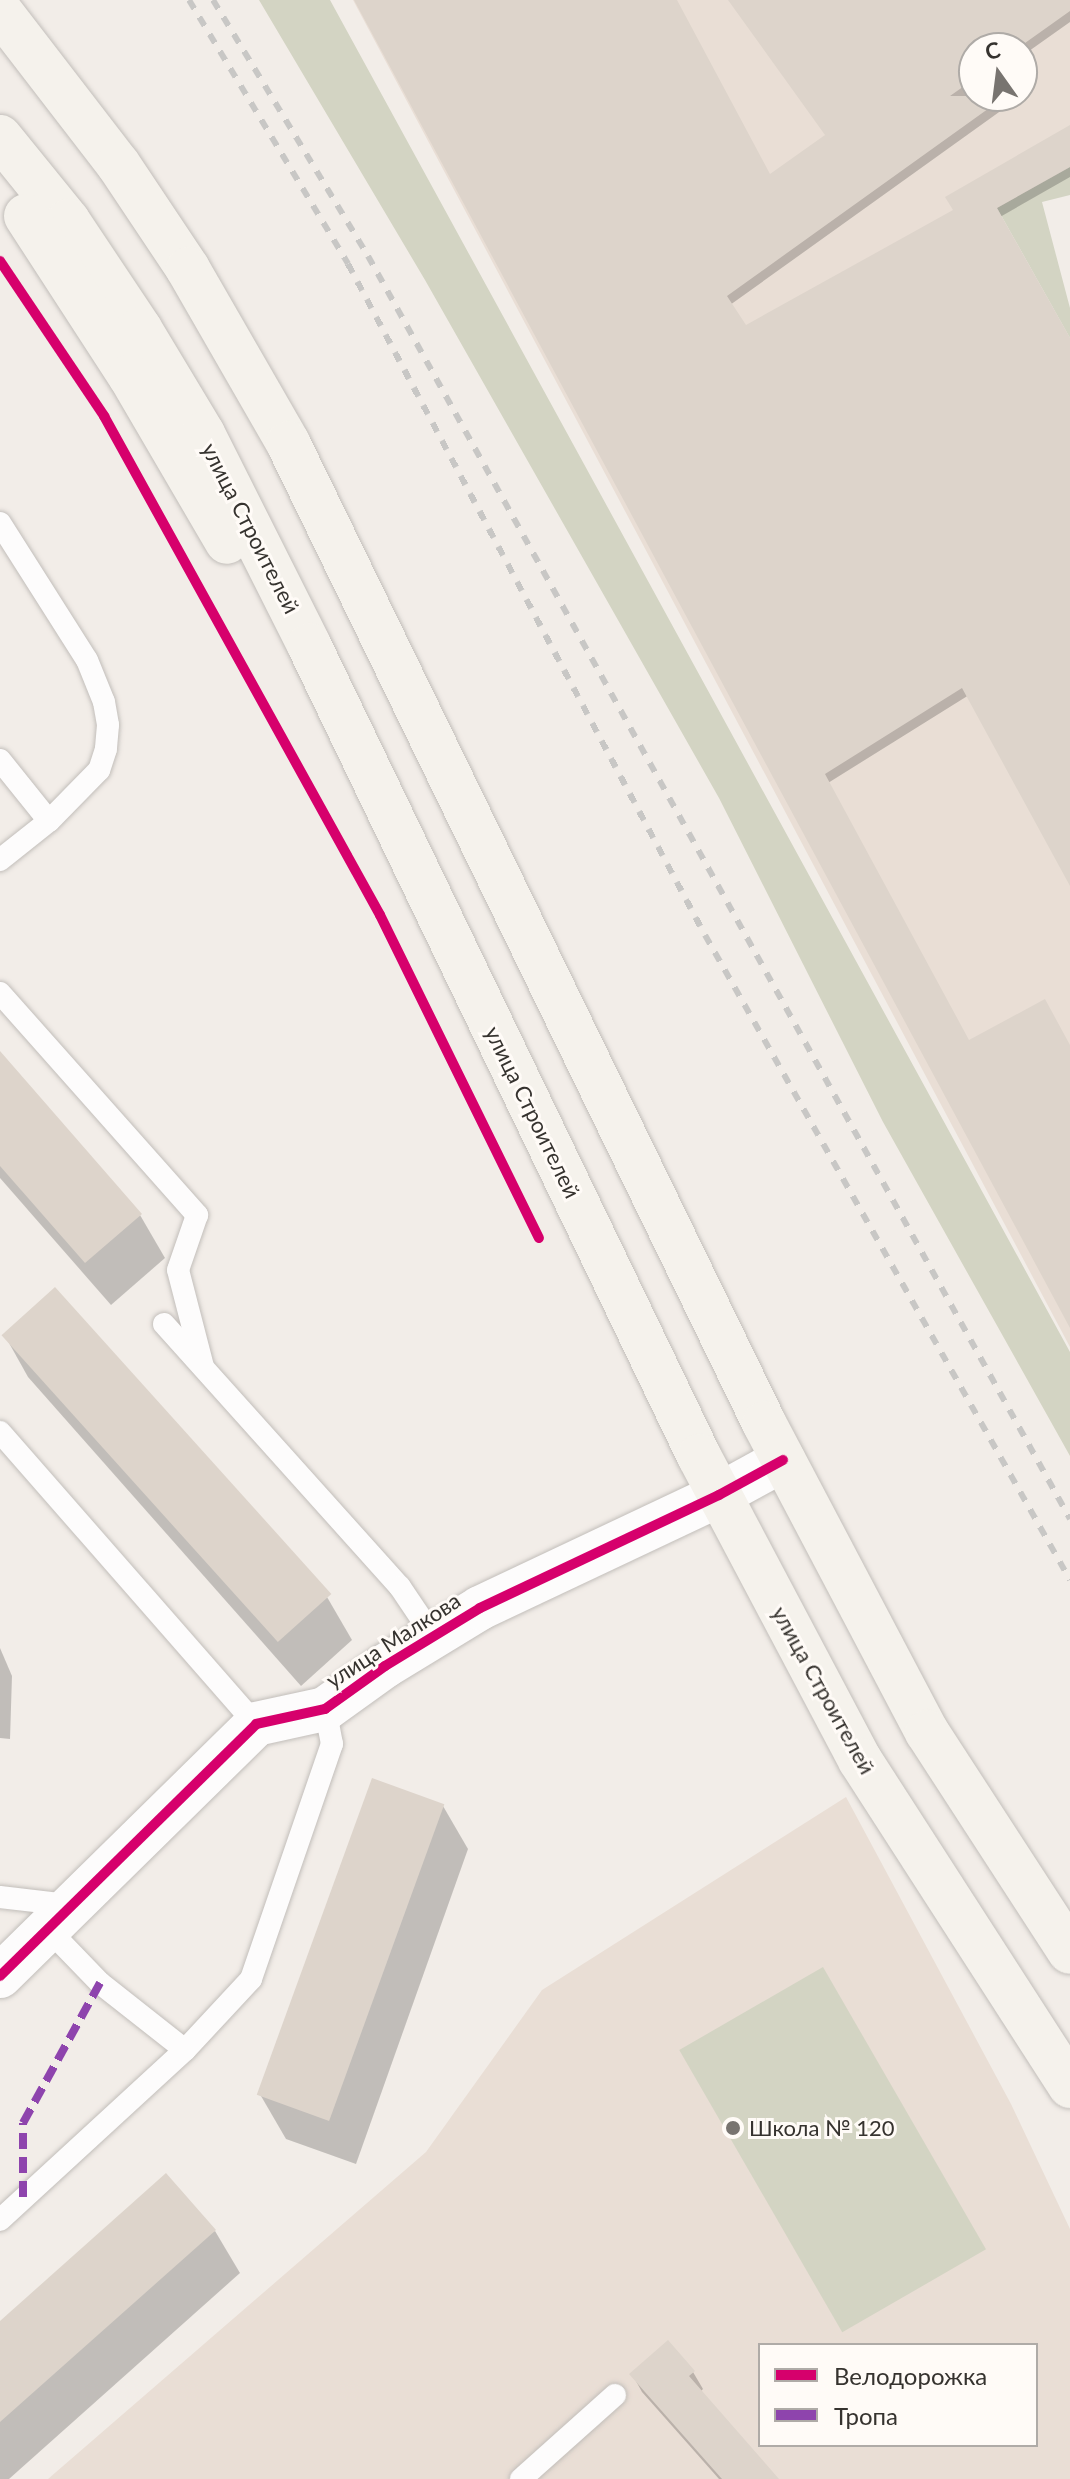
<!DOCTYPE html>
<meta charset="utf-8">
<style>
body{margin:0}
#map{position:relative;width:1070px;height:2479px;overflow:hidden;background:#f2ede8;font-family:Lato,sans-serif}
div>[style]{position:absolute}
.built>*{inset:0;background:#e9ded5}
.green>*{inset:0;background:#d3d4c3;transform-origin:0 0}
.shadow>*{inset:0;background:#0003}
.building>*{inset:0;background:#ddd4cb;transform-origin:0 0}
.roads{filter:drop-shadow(0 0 2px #c2beba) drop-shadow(0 0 2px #c2beba)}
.lane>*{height:22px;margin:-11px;padding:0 11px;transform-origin:11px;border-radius:11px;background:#fdfcfc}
.street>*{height:44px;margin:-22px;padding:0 22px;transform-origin:22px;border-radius:22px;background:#fdfcfc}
.secondary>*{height:44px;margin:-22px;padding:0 22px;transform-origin:22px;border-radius:22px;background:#f5f2ec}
.rail>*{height:6px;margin-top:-3px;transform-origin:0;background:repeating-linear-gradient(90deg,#c8c7c5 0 10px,transparent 0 20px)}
.quiet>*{height:8px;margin-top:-4px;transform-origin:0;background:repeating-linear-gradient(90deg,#8e44ad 0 16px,transparent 0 24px)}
.cycleway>*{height:10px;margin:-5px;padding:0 5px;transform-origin:5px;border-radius:5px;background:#d6006c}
.dots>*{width:22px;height:22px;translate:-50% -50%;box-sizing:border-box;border:4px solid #fffbf7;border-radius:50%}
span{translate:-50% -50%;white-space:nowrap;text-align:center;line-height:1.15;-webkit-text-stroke:6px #fffbf7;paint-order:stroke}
.street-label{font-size:22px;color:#36332f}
.poi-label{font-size:22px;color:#36332f}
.left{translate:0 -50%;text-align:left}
.legend{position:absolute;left:758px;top:2343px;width:280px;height:104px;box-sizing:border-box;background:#fffbf7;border:2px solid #afaba7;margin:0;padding:10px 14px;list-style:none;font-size:24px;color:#36332f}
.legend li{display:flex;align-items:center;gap:16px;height:40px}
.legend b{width:40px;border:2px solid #afaba7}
.north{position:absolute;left:958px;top:32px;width:80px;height:80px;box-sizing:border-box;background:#fffbf7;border:2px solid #afaba7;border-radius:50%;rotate:346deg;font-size:22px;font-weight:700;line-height:32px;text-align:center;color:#36332f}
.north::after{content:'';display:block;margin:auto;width:28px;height:36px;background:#787470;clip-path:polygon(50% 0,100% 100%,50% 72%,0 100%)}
</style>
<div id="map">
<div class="built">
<div style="clip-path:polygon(evenodd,353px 0,1070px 0,1070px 167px,997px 209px,1070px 338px,1070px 1347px,353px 0,974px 48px,1022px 48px,1022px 96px,974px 96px,974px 48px)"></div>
<div style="clip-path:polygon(evenodd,846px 1797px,1011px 2104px,1070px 2229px,1070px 2479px,48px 2479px,426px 2152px,542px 1990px,846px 1797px,760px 2345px,1036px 2345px,1036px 2445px,760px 2445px,760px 2345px)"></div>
</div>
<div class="green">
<div style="clip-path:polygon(259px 0,330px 0,1070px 1352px,1070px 1456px,883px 1122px,719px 798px,425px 280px)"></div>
<div style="clip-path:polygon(1070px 167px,1070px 195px,1042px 202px,1070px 308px,1070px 338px,997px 208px)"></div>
<div style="left:823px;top:1967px;width:326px;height:166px;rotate:60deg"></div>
</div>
<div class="shadow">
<div style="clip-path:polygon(357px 0,675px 0,770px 177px,827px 136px,729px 0,1070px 0,1070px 22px,1022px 56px,1022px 48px,974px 48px,974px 96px,1023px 95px,730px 305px,745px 328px,955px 211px,1070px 128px,1070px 177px,1000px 217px,1070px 342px,1070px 884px,969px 695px,828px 783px,968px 1043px,1070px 1049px,1070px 1324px)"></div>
<div style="clip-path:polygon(0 1054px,140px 1215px,165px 1258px,111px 1305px,0 1178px)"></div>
<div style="clip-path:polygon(4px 1334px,327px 1597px,352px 1640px,301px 1686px,28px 1377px)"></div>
<div style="clip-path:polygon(0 1648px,12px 1676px,10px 1739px,0 1738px)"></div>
<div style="clip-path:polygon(443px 1806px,468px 1849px,356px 2164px,286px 2139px,261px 2096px)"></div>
<div style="clip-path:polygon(215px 2231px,240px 2273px,9px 2479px,0 2479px,0 2324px)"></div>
<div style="clip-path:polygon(693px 2372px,703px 2389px,700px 2392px,777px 2479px,719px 2479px,642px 2392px,632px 2374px)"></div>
</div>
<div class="building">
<div style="clip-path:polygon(354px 0,677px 0,770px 174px,825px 135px,728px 0,1070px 0,1070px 11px,1018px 48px,974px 48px,974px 79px,950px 96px,1006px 96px,727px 296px,746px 325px,953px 210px,945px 197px,1070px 125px,1070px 167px,997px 208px,1070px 338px,1070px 886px,962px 688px,825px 774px,969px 1040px,1045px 999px,1070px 1045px,1070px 1328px)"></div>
<div style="clip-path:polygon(0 1051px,142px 1214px,85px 1263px,0 1166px)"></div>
<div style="left:55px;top:1287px;width:413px;height:72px;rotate:48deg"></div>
<div style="left:372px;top:1778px;width:77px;height:337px;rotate:20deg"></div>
<div style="clip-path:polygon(166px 2173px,216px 2230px,0 2422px,0 2321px)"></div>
<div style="clip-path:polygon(668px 2340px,695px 2371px,689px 2376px,779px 2479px,722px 2479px,629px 2374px)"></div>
</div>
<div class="roads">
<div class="lane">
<div style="left:0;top:523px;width:162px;rotate:57.6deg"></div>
<div style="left:87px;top:660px;width:45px;rotate:68deg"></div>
<div style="left:104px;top:702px;width:23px;rotate:80deg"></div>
<div style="left:108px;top:725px;width:24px;rotate:95deg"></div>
<div style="left:106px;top:749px;width:22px;rotate:108deg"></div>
<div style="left:99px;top:770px;width:71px;rotate:134.4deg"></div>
<div style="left:49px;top:821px;width:63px;rotate:141.5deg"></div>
<div style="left:0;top:760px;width:78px;rotate:51.2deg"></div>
<div style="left:0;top:993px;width:297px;rotate:48.4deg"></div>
<div style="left:197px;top:1215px;width:58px;rotate:109.1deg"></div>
<div style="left:178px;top:1270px;width:100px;rotate:75.5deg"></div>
<div style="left:164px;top:1324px;width:353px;rotate:48.1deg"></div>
<div style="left:400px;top:1587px;width:59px;rotate:56deg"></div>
<div style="left:0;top:1432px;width:388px;rotate:48.8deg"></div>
<div style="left:0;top:1897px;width:68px;rotate:6.7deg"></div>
<div style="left:46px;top:1927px;width:78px;rotate:46deg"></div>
<div style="left:100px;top:1983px;width:108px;rotate:38.2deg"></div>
<div style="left:0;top:2220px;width:251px;rotate:-42.6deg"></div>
<div style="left:185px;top:2050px;width:97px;rotate:-47.1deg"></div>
<div style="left:251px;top:1979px;width:249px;rotate:-71deg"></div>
<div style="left:332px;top:1744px;width:36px;rotate:-101deg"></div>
<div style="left:521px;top:2479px;width:126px;rotate:-41.8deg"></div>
</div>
<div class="street">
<div style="left:0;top:1976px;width:359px;rotate:-44.5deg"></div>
<div style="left:256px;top:1724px;width:71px;rotate:-12.3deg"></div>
<div style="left:325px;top:1709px;width:74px;rotate:-35.6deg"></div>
<div style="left:385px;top:1666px;width:111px;rotate:-31.4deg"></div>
<div style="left:480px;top:1608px;width:264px;rotate:-25.3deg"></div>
<div style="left:719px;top:1495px;width:73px;rotate:-28.7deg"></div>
</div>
<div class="secondary">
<div style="left:0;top:11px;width:193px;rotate:52.4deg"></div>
<div style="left:118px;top:164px;width:126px;rotate:56.3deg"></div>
<div style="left:188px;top:269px;width:201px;rotate:60.1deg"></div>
<div style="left:288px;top:443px;width:1089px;rotate:64.09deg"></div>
<div style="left:764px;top:1423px;width:349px;rotate:62.2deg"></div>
<div style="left:927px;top:1732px;width:262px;rotate:57deg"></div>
<div style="left:0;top:137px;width:108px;rotate:51deg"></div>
<div style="left:68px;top:221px;width:130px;rotate:56.3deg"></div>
<div style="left:140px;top:329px;width:122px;rotate:59deg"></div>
<div style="left:203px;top:434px;width:236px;rotate:63.3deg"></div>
<div style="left:309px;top:645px;width:900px;rotate:64.32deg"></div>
<div style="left:699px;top:1456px;width:344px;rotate:62.1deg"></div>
<div style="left:860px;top:1760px;width:388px;rotate:57.2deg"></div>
<div style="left:26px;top:216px;width:191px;rotate:57deg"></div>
<div style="left:130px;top:376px;width:192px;rotate:59.7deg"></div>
</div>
</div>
<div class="rail">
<div style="left:189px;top:0;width:308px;rotate:58.9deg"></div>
<div style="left:348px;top:264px;width:760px;rotate:61.99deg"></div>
<div style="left:705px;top:935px;width:741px;rotate:60.49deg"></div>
<div style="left:213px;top:0;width:299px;rotate:58.8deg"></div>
<div style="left:368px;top:256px;width:1445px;rotate:60.93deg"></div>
</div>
<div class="quiet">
<div style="left:23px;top:2197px;width:74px;rotate:-90deg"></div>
<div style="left:23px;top:2123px;width:160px;rotate:-61.2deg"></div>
</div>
<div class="cycleway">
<div style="left:0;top:261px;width:187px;rotate:56.1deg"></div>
<div style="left:104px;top:416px;width:570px;rotate:61.05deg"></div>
<div style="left:380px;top:915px;width:360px;rotate:63.8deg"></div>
<div style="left:0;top:1976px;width:359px;rotate:-44.5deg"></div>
<div style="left:256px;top:1724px;width:71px;rotate:-12.3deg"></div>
<div style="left:325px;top:1709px;width:74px;rotate:-35.6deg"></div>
<div style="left:385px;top:1666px;width:111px;rotate:-31.4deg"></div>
<div style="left:480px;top:1608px;width:264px;rotate:-25.3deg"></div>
<div style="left:719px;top:1495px;width:73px;rotate:-28.7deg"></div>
</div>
<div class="dots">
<div style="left:733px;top:2128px;background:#787470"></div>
</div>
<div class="street-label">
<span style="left:251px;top:528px;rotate:63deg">улица Строителей</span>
<span style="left:533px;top:1112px;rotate:64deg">улица Строителей</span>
<span style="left:393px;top:1640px;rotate:-33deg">улица Малкова</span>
<span style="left:824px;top:1690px;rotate:61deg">улица Строителей</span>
</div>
<div class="poi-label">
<span class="left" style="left:749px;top:2128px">Школа № 120</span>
</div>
<ul class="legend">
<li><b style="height:10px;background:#d6006c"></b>Велодорожка</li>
<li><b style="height:10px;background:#8e44ad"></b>Тропа</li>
</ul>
<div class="north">С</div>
</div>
